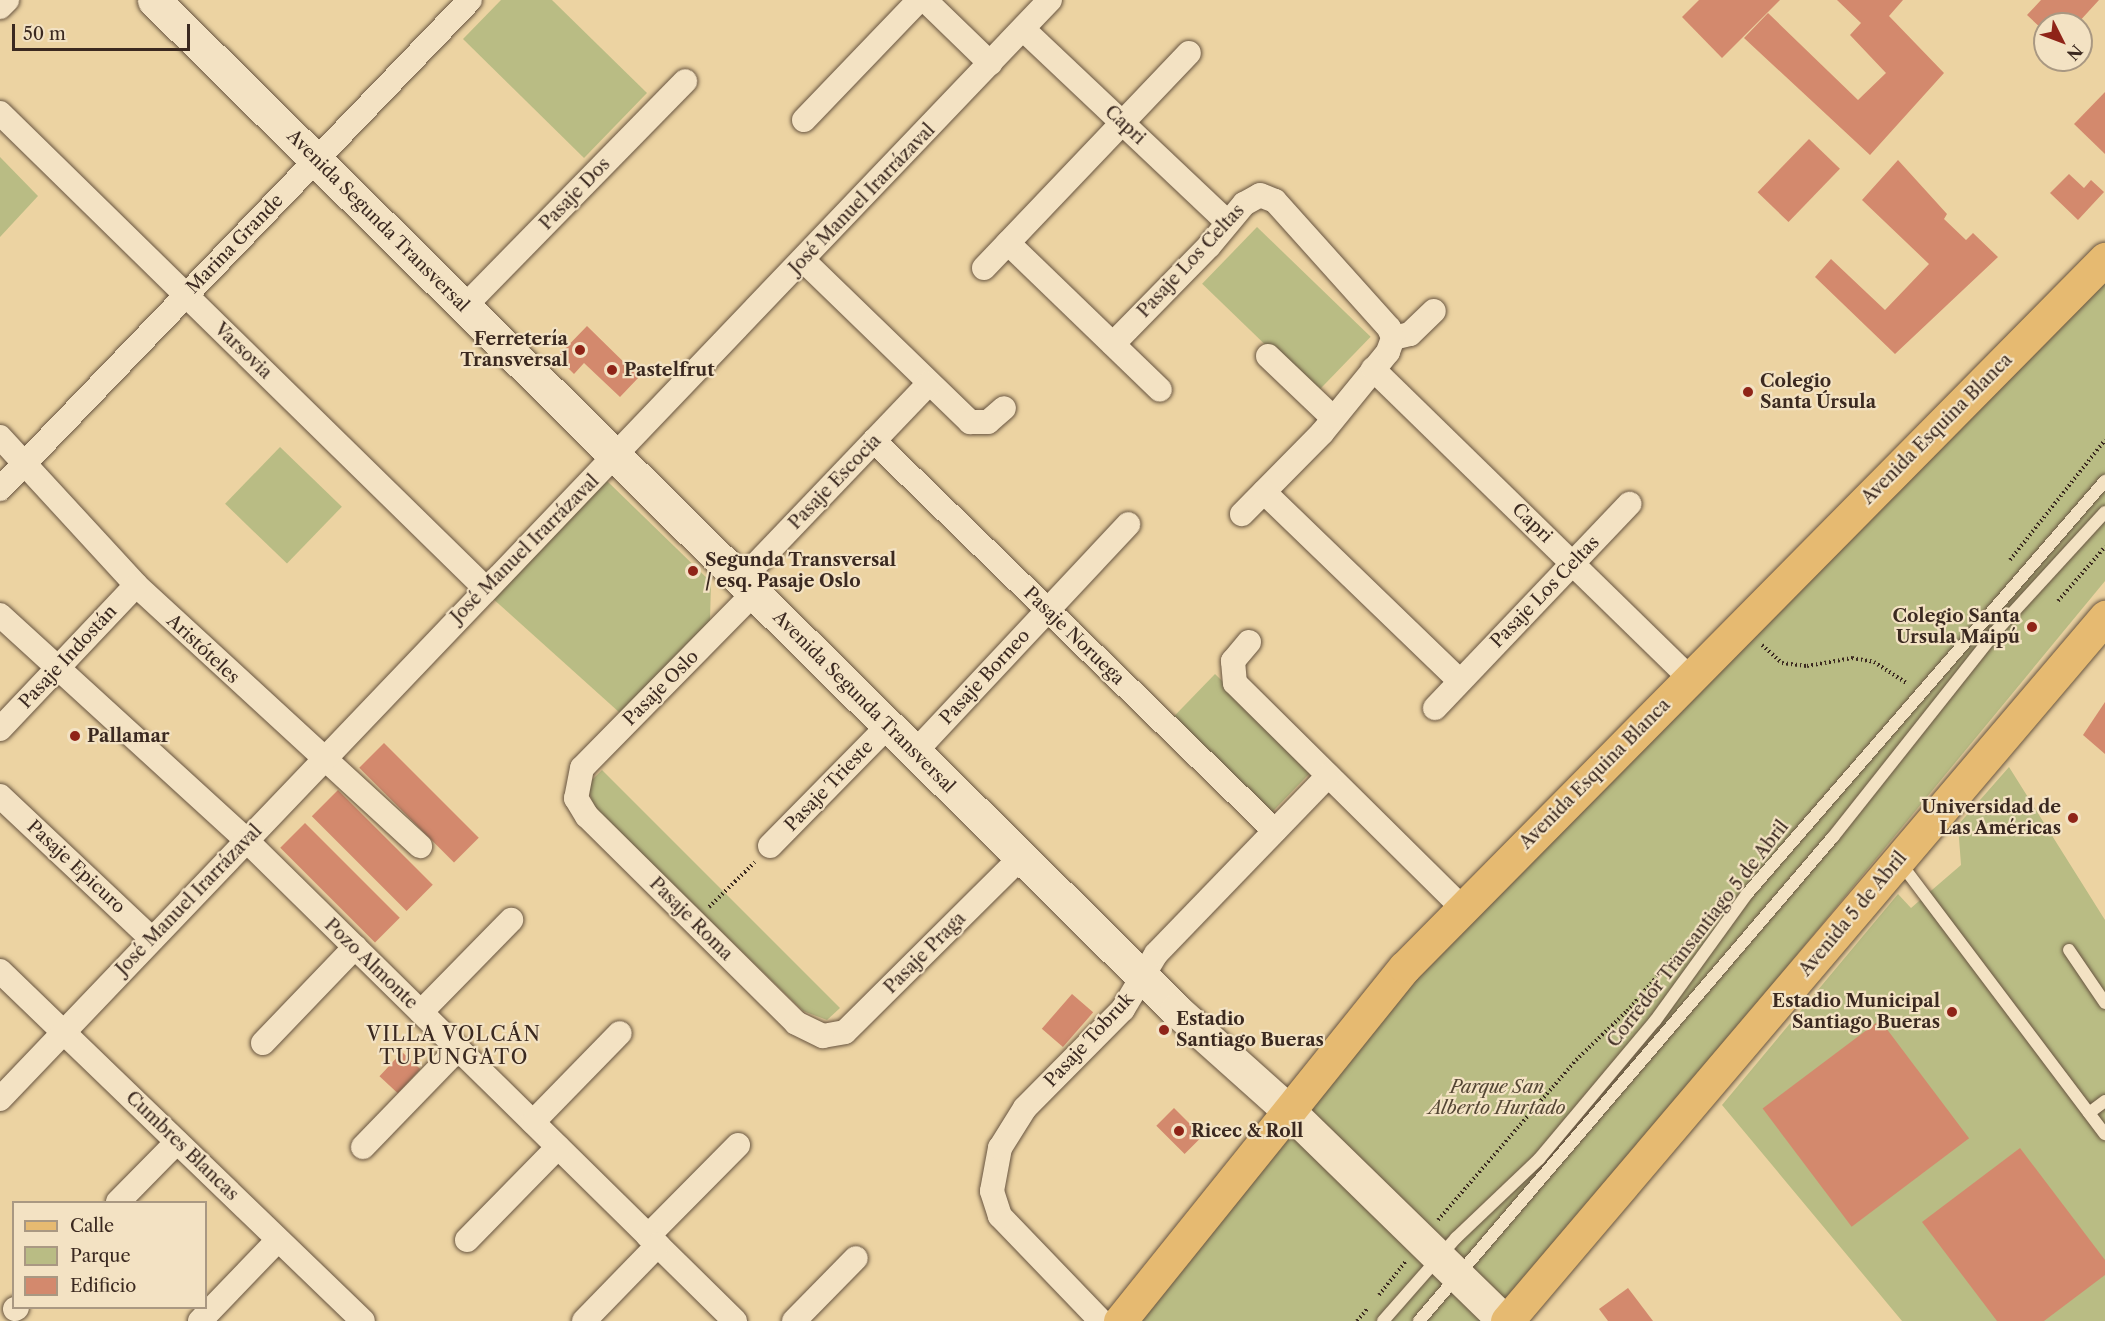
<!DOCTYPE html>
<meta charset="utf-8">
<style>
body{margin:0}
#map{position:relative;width:2105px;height:1321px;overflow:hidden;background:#ecd3a2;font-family:"Libre Caslon Text",serif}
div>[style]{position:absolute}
.green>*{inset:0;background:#b9bc84;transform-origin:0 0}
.building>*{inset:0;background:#d3896d;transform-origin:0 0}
.path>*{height:4px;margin-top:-2px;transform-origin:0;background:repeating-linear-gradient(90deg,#3b2920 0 1.5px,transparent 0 4.5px)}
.roads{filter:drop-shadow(0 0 2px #675440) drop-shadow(0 0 2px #675440)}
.lane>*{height:12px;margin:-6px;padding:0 6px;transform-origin:6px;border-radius:6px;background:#f3e2c3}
.street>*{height:24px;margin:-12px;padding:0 12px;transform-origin:12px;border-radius:12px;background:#f3e2c3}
.secondary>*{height:33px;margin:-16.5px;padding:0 16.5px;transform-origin:16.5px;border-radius:16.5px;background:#f3e2c3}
.primary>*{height:33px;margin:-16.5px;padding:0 16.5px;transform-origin:16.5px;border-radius:16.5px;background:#e6ba71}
.dots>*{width:16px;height:16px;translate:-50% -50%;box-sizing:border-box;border:3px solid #f3e2c3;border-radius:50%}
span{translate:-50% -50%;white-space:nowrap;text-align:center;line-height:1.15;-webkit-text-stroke:4.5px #f3e2c3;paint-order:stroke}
.street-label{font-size:18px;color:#3b2920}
.poi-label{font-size:18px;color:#3b2920;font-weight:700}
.right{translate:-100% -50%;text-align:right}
.left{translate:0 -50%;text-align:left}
.park-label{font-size:18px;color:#544634;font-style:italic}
.neighbourhood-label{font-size:20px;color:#3b2920;letter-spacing:1.5px}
.legend{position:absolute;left:12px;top:1201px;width:195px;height:108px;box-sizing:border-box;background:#f3e2c3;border:2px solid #a99882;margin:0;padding:8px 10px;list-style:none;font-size:18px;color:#3b2920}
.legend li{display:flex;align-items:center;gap:12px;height:30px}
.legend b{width:30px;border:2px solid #a99882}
.north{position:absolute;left:2033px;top:12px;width:60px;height:60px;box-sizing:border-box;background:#f3e2c3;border:2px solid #a99882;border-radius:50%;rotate:132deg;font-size:16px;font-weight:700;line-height:24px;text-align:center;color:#3b2920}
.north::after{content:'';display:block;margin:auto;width:21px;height:27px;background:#8f2418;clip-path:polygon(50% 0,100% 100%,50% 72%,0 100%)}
.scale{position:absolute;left:12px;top:24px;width:178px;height:27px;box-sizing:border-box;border:3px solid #3b2920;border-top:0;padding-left:8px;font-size:18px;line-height:21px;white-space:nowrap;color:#3b2920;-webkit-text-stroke:4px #f3e2c3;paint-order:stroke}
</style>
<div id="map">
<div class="green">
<div style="clip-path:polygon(501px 0,552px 0,647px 93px,584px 158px,463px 39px)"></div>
<div style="clip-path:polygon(0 157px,38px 196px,0 237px)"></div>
<div style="left:1257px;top:227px;width:158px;height:79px;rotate:44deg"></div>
<div style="clip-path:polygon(2105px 279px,2105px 581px,1495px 1321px,1139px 1321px,1393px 1004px)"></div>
<div style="left:280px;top:447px;width:86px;height:79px;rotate:44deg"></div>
<div style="clip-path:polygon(605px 479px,711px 582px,710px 621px,620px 713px,491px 597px)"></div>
<div style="left:1215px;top:674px;width:137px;height:62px;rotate:44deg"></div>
<div style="clip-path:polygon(2009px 767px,2105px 920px,2105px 1321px,1902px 1321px,1722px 1105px,1898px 894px,1911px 908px,1961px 865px,1958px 825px)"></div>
<div style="clip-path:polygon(602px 770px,840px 1008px,827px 1020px,803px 1011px,594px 807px,587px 785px)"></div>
</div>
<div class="building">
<div style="clip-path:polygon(1699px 0,1780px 0,1722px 58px,1682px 17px)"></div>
<div style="clip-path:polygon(1837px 0,1903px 0,1889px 16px,1944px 73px,1870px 155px,1744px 38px,1768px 13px,1858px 100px,1886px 73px,1850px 35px,1861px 23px)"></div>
<div style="clip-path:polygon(2041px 0,2099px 0,2077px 24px,2045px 24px,2045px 32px,2027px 15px)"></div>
<div style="clip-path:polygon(2105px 92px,2105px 154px,2074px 124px)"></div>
<div style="left:1809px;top:139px;width:43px;height:74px;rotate:44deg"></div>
<div style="clip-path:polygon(1898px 160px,1947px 214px,1944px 219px,1966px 240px,1973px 233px,1998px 257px,1895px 354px,1815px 277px,1831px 259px,1885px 310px,1929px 264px,1862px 200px)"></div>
<div style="clip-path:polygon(2069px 174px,2084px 188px,2091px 180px,2104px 192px,2078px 220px,2050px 193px)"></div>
<div style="clip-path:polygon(587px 326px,639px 377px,620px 397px,584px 363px,574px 374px,557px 357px)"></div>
<div style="clip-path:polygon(2105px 702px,2105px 754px,2083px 735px)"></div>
<div style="left:384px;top:743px;width:134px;height:35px;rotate:45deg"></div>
<div style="left:338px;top:790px;width:134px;height:37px;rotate:45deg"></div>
<div style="left:305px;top:823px;width:134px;height:35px;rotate:45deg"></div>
<div style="left:1072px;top:994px;width:28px;height:46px;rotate:41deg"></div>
<div style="left:1880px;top:1020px;width:148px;height:147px;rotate:53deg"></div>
<div style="left:402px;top:1052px;width:25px;height:33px;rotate:43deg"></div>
<div style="left:1174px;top:1108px;width:40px;height:25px;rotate:45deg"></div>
<div style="clip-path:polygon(2020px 1148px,2105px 1260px,2105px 1275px,2044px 1321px,1997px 1321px,1922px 1222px)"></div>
<div style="clip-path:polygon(1628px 1288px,1653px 1321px,1608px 1321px,1599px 1309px)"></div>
</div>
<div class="path">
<div style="left:2010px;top:560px;width:153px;rotate:-51.6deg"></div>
<div style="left:2058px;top:601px;width:72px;rotate:-49deg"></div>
<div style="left:1762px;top:645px;width:27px;rotate:42deg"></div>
<div style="left:1782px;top:663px;width:25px;rotate:7deg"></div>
<div style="left:1807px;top:666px;width:46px;rotate:-10.1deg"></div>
<div style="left:1852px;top:658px;width:22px;rotate:10deg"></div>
<div style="left:1874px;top:662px;width:40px;rotate:32.9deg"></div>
<div style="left:709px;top:907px;width:64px;rotate:-44.4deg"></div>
<div style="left:1438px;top:1220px;width:211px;rotate:-49.2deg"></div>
<div style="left:1576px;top:1060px;width:71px;rotate:-43.9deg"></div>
<div style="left:1627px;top:1011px;width:94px;rotate:-48.9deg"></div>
<div style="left:1379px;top:1295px;width:43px;rotate:-51.5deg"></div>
<div style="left:1357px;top:1321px;width:17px;rotate:-50deg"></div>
</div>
<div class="roads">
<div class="lane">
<div style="left:1899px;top:861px;width:342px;rotate:53deg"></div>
<div style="left:2069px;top:950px;width:64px;rotate:55.8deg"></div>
<div style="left:2089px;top:1113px;width:20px;rotate:-37deg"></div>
<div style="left:1383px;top:1321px;width:111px;rotate:-48.7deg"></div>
<div style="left:1456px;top:1238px;width:115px;rotate:-43.6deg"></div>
<div style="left:1539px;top:1159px;width:180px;rotate:-50deg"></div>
<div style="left:1655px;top:1021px;width:157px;rotate:-54.1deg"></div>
<div style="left:1747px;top:894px;width:547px;rotate:-49.08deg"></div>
<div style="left:1419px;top:1321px;width:637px;rotate:-49.46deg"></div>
<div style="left:1833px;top:837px;width:264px;rotate:-51.6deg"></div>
<div style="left:1997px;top:630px;width:160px;rotate:-47.5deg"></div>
</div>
<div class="street">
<div style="left:925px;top:0;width:91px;rotate:44.1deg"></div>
<div style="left:0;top:7px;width:10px;rotate:-45deg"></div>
<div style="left:1023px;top:29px;width:281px;rotate:43.4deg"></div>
<div style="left:0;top:113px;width:679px;rotate:44.4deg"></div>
<div style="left:804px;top:120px;width:166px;rotate:-46.2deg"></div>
<div style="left:1008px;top:243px;width:211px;rotate:44deg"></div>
<div style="left:803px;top:260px;width:233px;rotate:44.1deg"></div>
<div style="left:970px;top:422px;width:18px"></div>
<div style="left:988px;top:422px;width:21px;rotate:-41deg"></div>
<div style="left:984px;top:268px;width:297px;rotate:-46.4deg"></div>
<div style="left:464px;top:307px;width:316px;rotate:-45.6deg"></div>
<div style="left:1393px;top:338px;width:17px;rotate:-13deg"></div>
<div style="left:1410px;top:334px;width:33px;rotate:-44deg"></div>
<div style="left:1113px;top:344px;width:137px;rotate:-45.6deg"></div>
<div style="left:1209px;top:246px;width:55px;rotate:-50.2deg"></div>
<div style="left:1244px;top:204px;width:18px;rotate:-29deg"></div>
<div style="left:1260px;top:195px;width:16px;rotate:22deg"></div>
<div style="left:1275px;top:201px;width:171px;rotate:48.1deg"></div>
<div style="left:1389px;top:328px;width:11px;rotate:68deg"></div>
<div style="left:1393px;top:338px;width:15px;rotate:110deg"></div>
<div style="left:1388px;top:352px;width:104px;rotate:129.2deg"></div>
<div style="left:1322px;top:433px;width:114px;rotate:134.6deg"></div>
<div style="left:1268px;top:356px;width:87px;rotate:43.6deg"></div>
<div style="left:1373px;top:369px;width:443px;rotate:44.3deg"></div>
<div style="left:0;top:437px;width:201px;rotate:47.4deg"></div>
<div style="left:136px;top:585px;width:386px;rotate:42.6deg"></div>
<div style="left:874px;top:441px;width:559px;rotate:44.2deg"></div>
<div style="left:0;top:489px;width:678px;rotate:-46.14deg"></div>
<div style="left:1264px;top:492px;width:272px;rotate:44deg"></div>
<div style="left:741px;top:580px;width:272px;rotate:-46.3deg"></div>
<div style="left:754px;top:593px;width:245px;rotate:134.5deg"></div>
<div style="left:582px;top:768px;width:31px;rotate:101deg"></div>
<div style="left:576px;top:798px;width:21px;rotate:59deg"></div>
<div style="left:587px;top:816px;width:294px;rotate:44.7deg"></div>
<div style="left:796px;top:1023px;width:30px;rotate:26deg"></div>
<div style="left:823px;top:1036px;width:22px;rotate:-10deg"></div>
<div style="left:845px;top:1032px;width:248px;rotate:-44.8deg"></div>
<div style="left:0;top:615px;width:333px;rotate:42.4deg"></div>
<div style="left:246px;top:840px;width:686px;rotate:44.53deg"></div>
<div style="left:1249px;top:642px;width:25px;rotate:130deg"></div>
<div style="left:1233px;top:661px;width:22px;rotate:85deg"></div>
<div style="left:1235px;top:683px;width:320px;rotate:44.7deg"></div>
<div style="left:1435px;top:708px;width:282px;rotate:-46.4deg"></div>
<div style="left:0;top:729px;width:198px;rotate:-46.6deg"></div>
<div style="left:915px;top:752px;width:312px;rotate:-46.9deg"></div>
<div style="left:0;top:796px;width:209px;rotate:43.3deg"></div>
<div style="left:770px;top:846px;width:168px;rotate:-45.5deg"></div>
<div style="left:0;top:971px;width:504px;rotate:43.96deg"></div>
<div style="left:421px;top:1012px;width:129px;rotate:-45.6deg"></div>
<div style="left:263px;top:1043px;width:133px;rotate:-46.2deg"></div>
<div style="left:0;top:1099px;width:1520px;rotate:-46.31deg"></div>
<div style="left:533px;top:1122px;width:124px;rotate:-45.7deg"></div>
<div style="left:363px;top:1147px;width:136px;rotate:-45.9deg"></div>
<div style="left:118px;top:1202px;width:84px;rotate:-45.5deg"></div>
<div style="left:648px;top:1236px;width:128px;rotate:-45.3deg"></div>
<div style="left:467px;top:1240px;width:130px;rotate:-45.6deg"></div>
<div style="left:15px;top:1309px;width:2px;rotate:-27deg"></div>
<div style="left:200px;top:1321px;width:112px;rotate:-46.1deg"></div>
<div style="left:584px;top:1321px;width:106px;rotate:-45.8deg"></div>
<div style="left:794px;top:1321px;width:88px;rotate:-45.5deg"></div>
<div style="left:1101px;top:1321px;width:146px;rotate:-133.9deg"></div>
<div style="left:1000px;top:1216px;width:26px;rotate:-108deg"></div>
<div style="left:992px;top:1191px;width:44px;rotate:-79.5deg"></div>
<div style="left:1000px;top:1148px;width:47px;rotate:-58deg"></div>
<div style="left:1025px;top:1108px;width:139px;rotate:-45.3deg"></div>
<div style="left:1123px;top:1009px;width:64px;rotate:-59deg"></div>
<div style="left:1156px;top:954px;width:248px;rotate:-46deg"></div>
</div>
<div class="secondary">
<div style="left:154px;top:0;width:1437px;rotate:44.66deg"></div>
<div style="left:1176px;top:1010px;width:150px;rotate:41.8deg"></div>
<div style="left:1288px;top:1110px;width:302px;rotate:44.3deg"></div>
</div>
<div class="primary">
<div style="left:1120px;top:1321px;width:454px;rotate:-51.2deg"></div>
<div style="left:1405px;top:967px;width:996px;rotate:-45.33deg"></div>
<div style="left:1507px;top:1321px;width:924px;rotate:-49.65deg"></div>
</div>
</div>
<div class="dots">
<div style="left:580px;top:350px;background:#8f2418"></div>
<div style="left:612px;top:370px;background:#8f2418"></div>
<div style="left:1748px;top:392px;background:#8f2418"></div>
<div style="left:693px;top:571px;background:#8f2418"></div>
<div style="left:2032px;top:627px;background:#8f2418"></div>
<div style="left:75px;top:736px;background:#8f2418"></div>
<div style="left:2073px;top:818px;background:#8f2418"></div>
<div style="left:1952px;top:1012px;background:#8f2418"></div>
<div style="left:1164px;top:1030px;background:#8f2418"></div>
<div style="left:1179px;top:1131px;background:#8f2418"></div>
</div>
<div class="street-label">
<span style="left:1125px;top:125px;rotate:43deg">Capri</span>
<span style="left:575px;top:194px;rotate:-46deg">Pasaje Dos</span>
<span style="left:862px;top:199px;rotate:-46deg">José Manuel Irarrázaval</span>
<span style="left:378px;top:221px;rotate:45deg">Avenida Segunda Transversal</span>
<span style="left:235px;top:244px;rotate:-46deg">Marina Grande</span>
<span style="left:1191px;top:261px;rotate:-47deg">Pasaje Los Celtas</span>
<span style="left:243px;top:351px;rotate:44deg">Varsovia</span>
<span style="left:1937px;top:429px;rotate:-45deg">Avenida Esquina Blanca</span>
<span style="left:835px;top:482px;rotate:-46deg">Pasaje Escocia</span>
<span style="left:1532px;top:523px;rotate:44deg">Capri</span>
<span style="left:525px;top:549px;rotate:-45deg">José Manuel Irarrázaval</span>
<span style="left:1545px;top:592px;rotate:-46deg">Pasaje Los Celtas</span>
<span style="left:1074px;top:636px;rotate:44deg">Pasaje Noruega</span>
<span style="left:203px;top:649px;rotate:43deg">Aristóteles</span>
<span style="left:68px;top:657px;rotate:-47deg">Pasaje Indostán</span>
<span style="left:985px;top:677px;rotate:-47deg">Pasaje Borneo</span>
<span style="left:661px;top:688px;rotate:-45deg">Pasaje Oslo</span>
<span style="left:864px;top:702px;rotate:45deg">Avenida Segunda Transversal</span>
<span style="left:1595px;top:774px;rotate:-45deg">Avenida Esquina Blanca</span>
<span style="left:829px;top:786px;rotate:-46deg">Pasaje Trieste</span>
<span style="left:76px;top:867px;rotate:43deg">Pasaje Epicuro</span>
<span style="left:189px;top:900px;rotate:-46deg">José Manuel Irarrázaval</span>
<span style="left:1853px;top:914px;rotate:-50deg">Avenida 5 de Abril</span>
<span style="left:691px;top:919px;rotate:45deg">Pasaje Roma</span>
<span style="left:1698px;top:934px;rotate:-52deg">Corredor Transantiago 5 de Abril</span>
<span style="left:925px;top:953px;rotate:-45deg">Pasaje Praga</span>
<span style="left:371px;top:964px;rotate:44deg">Pozo Almonte</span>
<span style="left:1089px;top:1040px;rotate:-47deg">Pasaje Tobruk</span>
<span style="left:182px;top:1146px;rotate:44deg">Cumbres Blancas</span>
</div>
<div class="poi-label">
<span class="right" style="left:568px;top:350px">Ferretería<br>Transversal</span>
<span class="left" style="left:624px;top:370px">Pastelfrut</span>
<span class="left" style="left:1760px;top:392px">Colegio<br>Santa Úrsula</span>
<span class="left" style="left:705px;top:571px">Segunda Transversal<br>/ esq. Pasaje Oslo</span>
<span class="right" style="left:2020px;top:627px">Colegio Santa<br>Ursula Maipú</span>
<span class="left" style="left:87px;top:736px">Pallamar</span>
<span class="right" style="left:2061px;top:818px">Universidad de<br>Las Américas</span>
<span class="right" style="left:1940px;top:1012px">Estadio Municipal<br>Santiago Bueras</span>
<span class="left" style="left:1176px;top:1030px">Estadio<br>Santiago Bueras</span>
<span class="left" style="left:1191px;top:1131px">Ricec &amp; Roll</span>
</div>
<div class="park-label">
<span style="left:1497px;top:1098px">Parque San<br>Alberto Hurtado</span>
</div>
<div class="neighbourhood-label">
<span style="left:454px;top:1046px">VILLA VOLCÁN<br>TUPUNGATO</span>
</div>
<ul class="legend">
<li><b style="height:8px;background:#e6ba71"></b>Calle</li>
<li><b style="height:16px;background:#b9bc84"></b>Parque</li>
<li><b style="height:16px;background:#d3896d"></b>Edificio</li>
</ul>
<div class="north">N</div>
<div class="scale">50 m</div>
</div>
